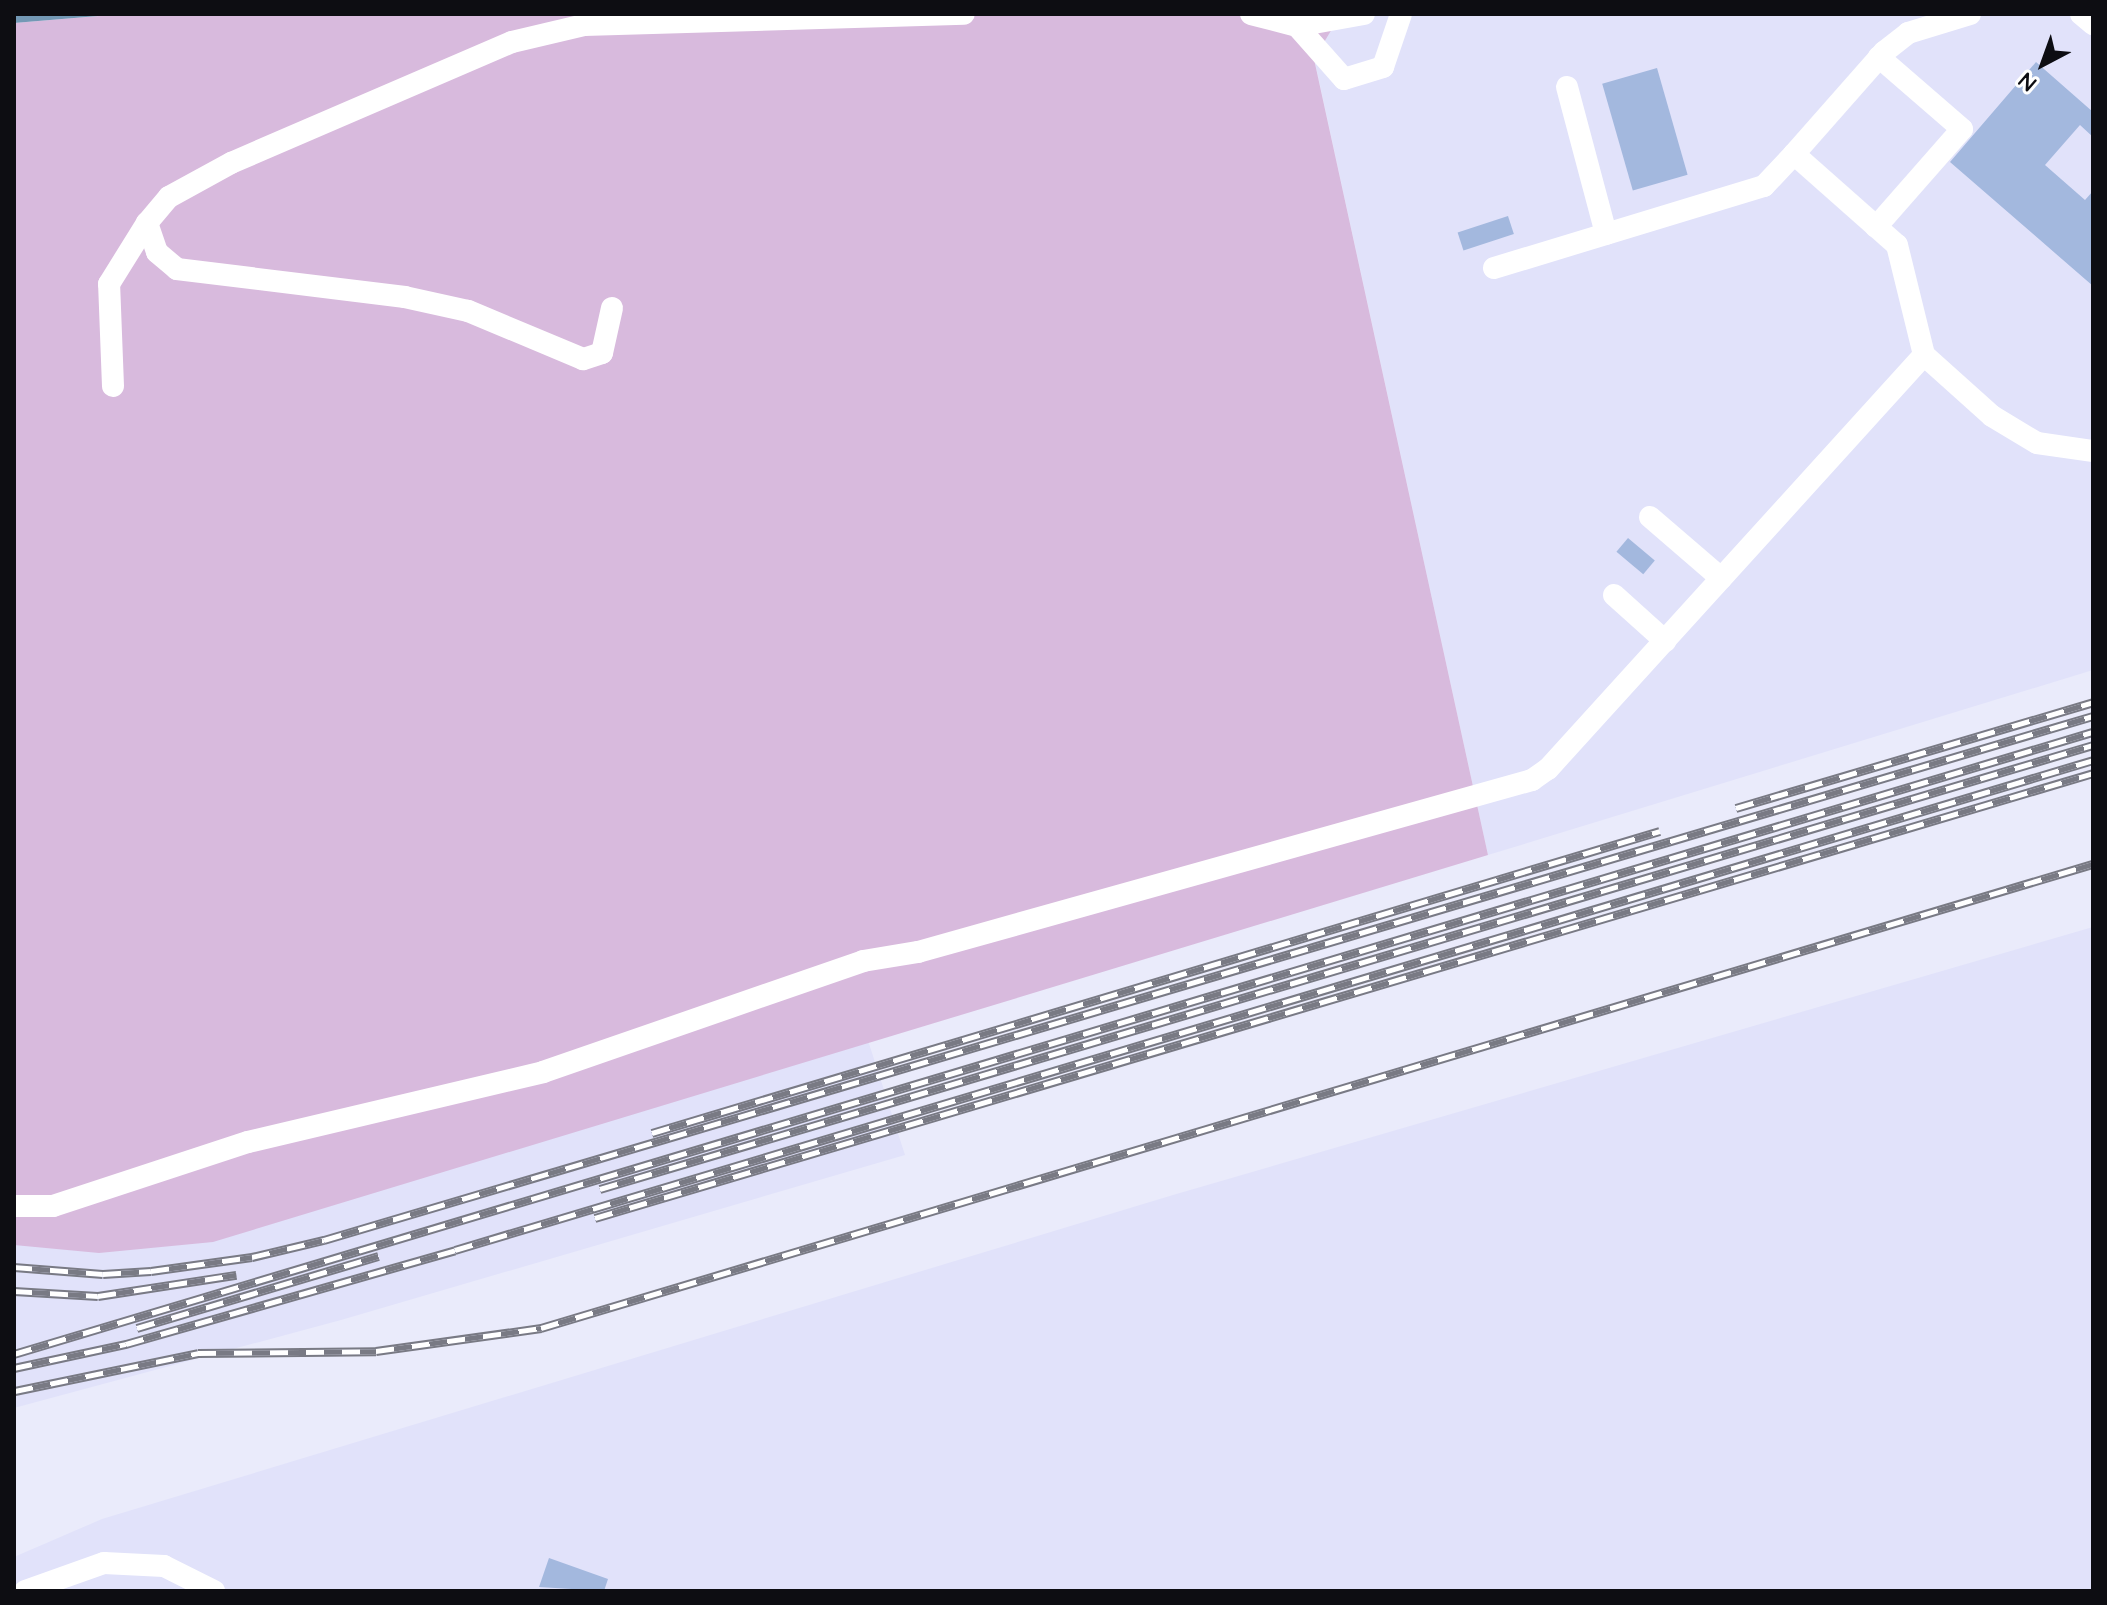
<!DOCTYPE html>
<style>
body{margin:0}
#map{position:relative;width:2107px;height:1605px;overflow:hidden;background:#eaebfb;font-family:Quicksand,sans-serif}
div>[style]{position:absolute}
.built>*{inset:0;background:#e1e2fa}
.green>*{inset:0;background:#d8badd}
.water>*{inset:0;background:#7398b5}
.building>*{inset:0;background:#a3b8de;transform-origin:0 0}
.minor>*{height:22px;margin:-11px;padding:0 11px;transform-origin:11px;border-radius:11px;background:#fff}
.rail>*{height:9px;margin-top:-4.5px;transform-origin:0;background:repeating-linear-gradient(90deg,#fff 0 18px,#797a84 0 36px);box-sizing:border-box;border-block:2px solid #797a84}
span{translate:-50% -50%;white-space:nowrap;text-align:center;line-height:1.15;-webkit-text-stroke:6px #fff;paint-order:stroke}
.frame{position:absolute;inset:0;border:16px solid #0d0d12;pointer-events:none}
.north{position:absolute;left:2003px;top:24px;width:80px;height:80px;-webkit-text-stroke:6px #fff;paint-order:stroke;rotate:221deg;font-size:22px;font-weight:700;line-height:32px;text-align:center;color:#0d0d12}
.north::after{content:'';display:block;margin:auto;width:28px;height:36px;background:#0d0d12;clip-path:polygon(50% 0,100% 100%,50% 72%,0 100%)}
</style>
<div id="map">
<div class="built">
<div style="clip-path:polygon(1341px 14px,2093px 14px,2093px 670px,1488px 855px,1314px 58px)"></div>
<div style="clip-path:polygon(2093px 927px,2093px 1591px,14px 1591px,14px 1557px,102px 1519px,1173px 1195px)"></div>
<div style="clip-path:polygon(862px 1022px,905px 1155px,341px 1320px,14px 1408px,14px 1224px)"></div>
</div>
<div class="green">
<div style="clip-path:polygon(123px 14px,1341px 14px,1314px 59px,1488px 855px,213px 1242px,99px 1253px,14px 1245px,14px 23px)"></div>
</div>
<div class="water">
<div style="clip-path:polygon(14px 14px,122px 14px,14px 23px)"></div>
</div>
<div class="building">
<div style="clip-path:polygon(2036px 62px,2093px 112px,2093px 137px,2080px 125px,2045px 165px,2085px 200px,2093px 191px,2093px 286px,1950px 162px)"></div>
<div style="left:1657px;top:68px;width:111px;height:57px;rotate:74deg"></div>
<div style="left:1508px;top:216px;width:19px;height:53px;rotate:72deg"></div>
<div style="left:1628px;top:538px;width:35px;height:18px;rotate:40deg"></div>
<div style="clip-path:polygon(549px 1558px,608px 1579px,604px 1591px,539px 1587px)"></div>
</div>
<div class="minor">
<div style="left:1251px;top:14px;width:48px;rotate:14.6deg"></div>
<div style="left:1297px;top:26px;width:68px;rotate:-10.2deg"></div>
<div style="left:2081px;top:14px;width:16px;rotate:40deg"></div>
<div style="left:1297px;top:26px;width:71px;rotate:48.4deg"></div>
<div style="left:1344px;top:79px;width:41px;rotate:-17.1deg"></div>
<div style="left:1383px;top:67px;width:56px;rotate:-71.2deg"></div>
<div style="left:1567px;top:87px;width:152px;rotate:75.1deg"></div>
<div style="left:1794px;top:154px;width:136px;rotate:-48.6deg"></div>
<div style="left:1884px;top:52px;width:31px;rotate:-38deg"></div>
<div style="left:1908px;top:33px;width:65px;rotate:-17deg"></div>
<div style="left:1876px;top:227px;width:130px;rotate:-48.7deg"></div>
<div style="left:1962px;top:129px;width:110px;rotate:-139.1deg"></div>
<div style="left:1494px;top:268px;width:282px;rotate:-16.9deg"></div>
<div style="left:1764px;top:186px;width:44px;rotate:-46.8deg"></div>
<div style="left:1794px;top:154px;width:137px;rotate:41.5deg"></div>
<div style="left:1897px;top:245px;width:113px;rotate:76.2deg"></div>
<div style="left:612px;top:308px;width:46px;rotate:102.5deg"></div>
<div style="left:602px;top:353px;width:20px;rotate:162deg"></div>
<div style="left:583px;top:359px;width:125px;rotate:-157.3deg"></div>
<div style="left:468px;top:311px;width:65px;rotate:-167.5deg"></div>
<div style="left:405px;top:297px;width:230px;rotate:-173deg"></div>
<div style="left:177px;top:269px;width:26px;rotate:-140deg"></div>
<div style="left:157px;top:252px;width:31px;rotate:-109deg"></div>
<div style="left:147px;top:223px;width:34px;rotate:-50deg"></div>
<div style="left:169px;top:197px;width:71px;rotate:-28.7deg"></div>
<div style="left:231px;top:163px;width:306px;rotate:-23.3deg"></div>
<div style="left:512px;top:42px;width:74px;rotate:-13.3deg"></div>
<div style="left:584px;top:25px;width:380px;rotate:-1.7deg"></div>
<div style="left:113px;top:386px;width:102px;rotate:-92.2deg"></div>
<div style="left:109px;top:284px;width:72px;rotate:-58.1deg"></div>
<div style="left:1650px;top:517px;width:94px;rotate:40.7deg"></div>
<div style="left:1614px;top:595px;width:69px;rotate:42deg"></div>
<div style="left:14px;top:1206px;width:39px"></div>
<div style="left:53px;top:1206px;width:205px;rotate:-18.2deg"></div>
<div style="left:248px;top:1142px;width:303px;rotate:-13.3deg"></div>
<div style="left:543px;top:1072px;width:339px;rotate:-19.1deg"></div>
<div style="left:863px;top:961px;width:56px;rotate:-9.3deg"></div>
<div style="left:918px;top:952px;width:638px;rotate:-15.65deg"></div>
<div style="left:1532px;top:780px;width:19px;rotate:-35deg"></div>
<div style="left:1548px;top:769px;width:559px;rotate:-47.75deg"></div>
<div style="left:1924px;top:355px;width:91px;rotate:41.9deg"></div>
<div style="left:1992px;top:416px;width:52px;rotate:31deg"></div>
<div style="left:2037px;top:443px;width:57px;rotate:8.1deg"></div>
<div style="left:25px;top:1591px;width:84px;rotate:-19.5deg"></div>
<div style="left:104px;top:1563px;width:60px;rotate:2.9deg"></div>
<div style="left:164px;top:1566px;width:56px;rotate:26.6deg"></div>
</div>
<div class="rail">
<div style="left:1736px;top:808px;width:372px;rotate:-16.5deg"></div>
<div style="left:652px;top:1133px;width:1052px;rotate:-16.68deg"></div>
<div style="left:600px;top:1189px;width:1558px;rotate:-16.56deg"></div>
<div style="left:595px;top:1218px;width:1563px;rotate:-16.54deg"></div>
<div style="left:14px;top:1267px;width:89px;rotate:4.5deg"></div>
<div style="left:103px;top:1274px;width:48px;rotate:-3.6deg"></div>
<div style="left:151px;top:1271px;width:102px;rotate:-7.9deg"></div>
<div style="left:252px;top:1257px;width:74px;rotate:-13.3deg"></div>
<div style="left:324px;top:1240px;width:1845px;rotate:-16.5deg"></div>
<div style="left:14px;top:1291px;width:84px;rotate:3.4deg"></div>
<div style="left:98px;top:1296px;width:140px;rotate:-8.7deg"></div>
<div style="left:137px;top:1328px;width:252px;rotate:-16.6deg"></div>
<div style="left:14px;top:1354px;width:2170px;rotate:-16.66deg"></div>
<div style="left:14px;top:1368px;width:115px;rotate:-12.1deg"></div>
<div style="left:126px;top:1344px;width:342px;rotate:-15.9deg"></div>
<div style="left:455px;top:1250px;width:1710px;rotate:-16.65deg"></div>
<div style="left:15px;top:1391px;width:187px;rotate:-11.7deg"></div>
<div style="left:198px;top:1353px;width:178px;rotate:-0.6deg"></div>
<div style="left:376px;top:1351px;width:167px;rotate:-7.9deg"></div>
<div style="left:541px;top:1328px;width:1620px;rotate:-16.65deg"></div>
</div>
<div class="frame"></div>
<div class="north">N</div>
</div>
